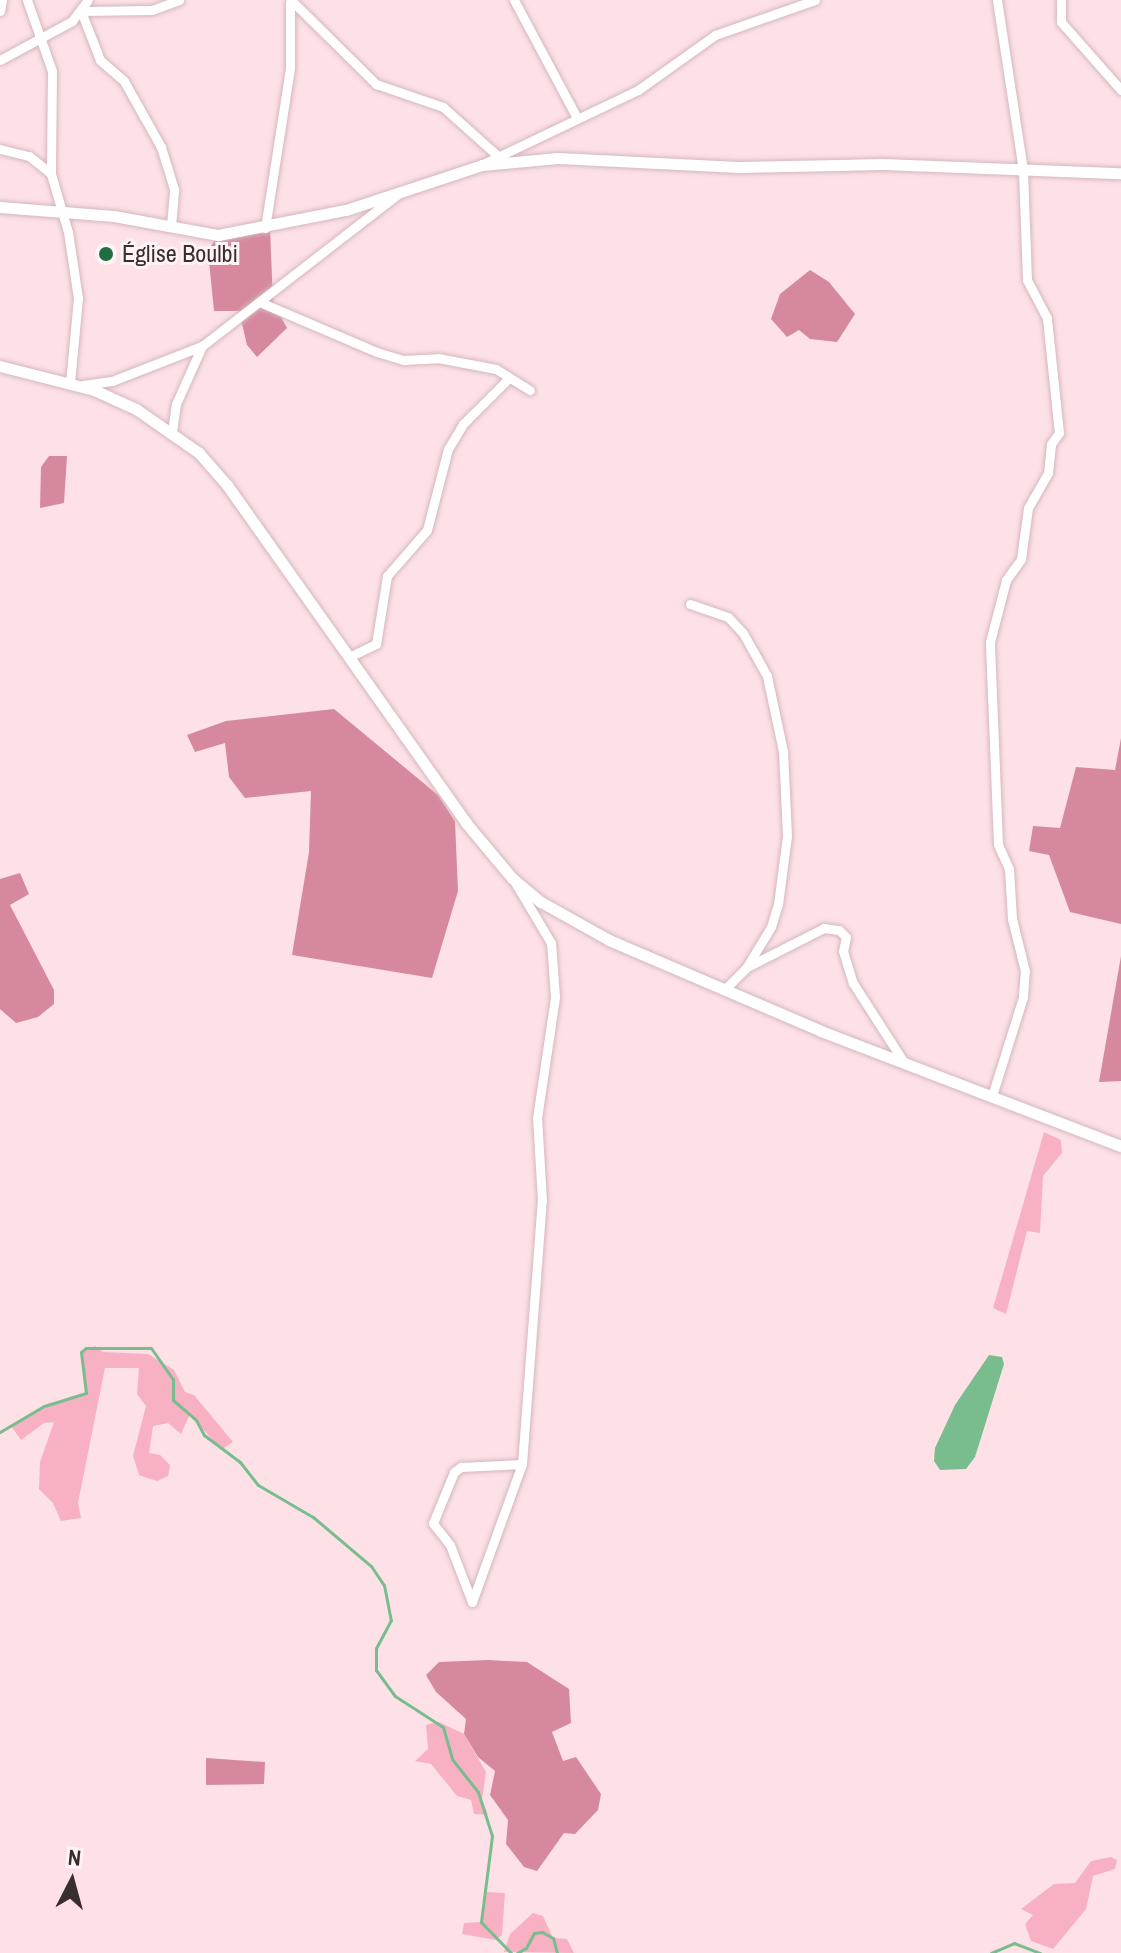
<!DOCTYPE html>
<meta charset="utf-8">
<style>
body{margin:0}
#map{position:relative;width:1121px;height:1953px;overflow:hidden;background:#fde1e7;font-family:"Archivo Narrow",sans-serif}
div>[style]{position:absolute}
.green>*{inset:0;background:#f8b1c3}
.forest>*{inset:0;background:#d6899d}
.water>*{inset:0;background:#79bd8f}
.stream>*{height:3px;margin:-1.5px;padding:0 1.5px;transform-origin:1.5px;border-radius:1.5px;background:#79bd8f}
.roads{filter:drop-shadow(0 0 2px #d3b7bd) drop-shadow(0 0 2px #d3b7bd)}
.minor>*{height:9px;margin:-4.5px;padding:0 4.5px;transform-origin:4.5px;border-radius:4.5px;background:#fff}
.tertiary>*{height:11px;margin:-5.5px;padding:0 5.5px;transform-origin:5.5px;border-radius:5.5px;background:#fff}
.dots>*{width:22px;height:22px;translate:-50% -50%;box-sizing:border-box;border:4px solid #fff3f6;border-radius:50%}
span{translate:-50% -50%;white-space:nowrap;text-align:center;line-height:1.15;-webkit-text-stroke:6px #fff3f6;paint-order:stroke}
.poi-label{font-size:24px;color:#382e30}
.left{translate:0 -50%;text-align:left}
.north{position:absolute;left:32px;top:1841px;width:80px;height:80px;-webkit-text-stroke:6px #fff3f6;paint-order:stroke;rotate:6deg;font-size:22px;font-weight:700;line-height:32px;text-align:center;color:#382e30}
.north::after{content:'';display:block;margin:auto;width:28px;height:36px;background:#382e30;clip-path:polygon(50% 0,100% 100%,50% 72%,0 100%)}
</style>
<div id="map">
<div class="green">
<div style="clip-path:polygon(1044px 1132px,1061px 1140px,1062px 1153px,1043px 1176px,1040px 1233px,1027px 1231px,1006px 1314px,993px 1308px)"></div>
<div style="clip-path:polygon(95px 1346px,103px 1352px,148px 1354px,174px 1370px,185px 1392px,194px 1395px,233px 1442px,221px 1450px,190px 1414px,181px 1434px,168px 1423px,153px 1426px,149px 1453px,160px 1455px,170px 1465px,168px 1476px,157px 1481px,139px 1475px,133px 1456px,146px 1406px,137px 1394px,139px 1368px,105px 1368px,78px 1503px,81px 1518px,61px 1521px,53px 1503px,39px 1489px,40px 1462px,54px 1422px,44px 1423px,21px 1440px,11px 1426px,44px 1406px,86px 1393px,81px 1352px)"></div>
<div style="clip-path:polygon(439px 1722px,464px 1734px,486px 1772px,482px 1799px,488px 1815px,474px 1814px,471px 1800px,457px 1796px,431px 1764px,415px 1761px,428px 1749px,426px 1725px)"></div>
<div style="clip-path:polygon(1111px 1857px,1117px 1860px,1115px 1869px,1093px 1876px,1086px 1909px,1053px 1949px,1031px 1941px,1025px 1924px,1033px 1915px,1021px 1909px,1054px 1884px,1075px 1883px,1091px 1861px)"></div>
<div style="clip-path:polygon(487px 1892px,505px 1893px,502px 1935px,496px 1940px,462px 1934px,464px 1923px,481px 1922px)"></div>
<div style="clip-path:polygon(533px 1913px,543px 1916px,553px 1938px,567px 1939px,574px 1953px,504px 1952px,510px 1934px)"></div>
</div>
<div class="forest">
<div style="clip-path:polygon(270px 228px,273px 302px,287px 328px,257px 357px,247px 345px,239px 311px,214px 311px,208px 251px,218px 235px)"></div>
<div style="clip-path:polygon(810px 270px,829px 282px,855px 314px,837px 342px,810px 339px,799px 330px,787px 337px,771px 319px,780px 294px)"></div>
<div style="clip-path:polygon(49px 456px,67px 456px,64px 503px,40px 508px,41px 467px)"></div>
<div style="clip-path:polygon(334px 709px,438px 795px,455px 821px,458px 891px,432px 978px,292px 955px,309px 852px,311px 791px,245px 798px,229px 777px,225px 743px,195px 752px,187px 735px,226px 721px)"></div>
<div style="clip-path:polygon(1121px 738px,1121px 924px,1070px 912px,1049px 855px,1029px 851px,1033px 826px,1060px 828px,1076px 767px,1115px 770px)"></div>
<div style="clip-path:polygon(20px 873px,29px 894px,10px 905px,54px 990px,54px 1004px,38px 1017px,16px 1023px,0 1009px,0 879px)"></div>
<div style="clip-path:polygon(1121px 956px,1121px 1081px,1099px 1082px)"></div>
<div style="clip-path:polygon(488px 1660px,527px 1662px,569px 1689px,571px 1723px,552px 1732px,563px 1761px,576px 1757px,601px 1794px,598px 1810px,575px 1834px,564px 1833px,537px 1871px,524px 1867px,506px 1844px,508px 1820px,490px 1795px,495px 1771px,478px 1757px,464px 1734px,466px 1719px,436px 1692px,426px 1675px,439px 1662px)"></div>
<div style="clip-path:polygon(206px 1758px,265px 1762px,264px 1784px,206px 1785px)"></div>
</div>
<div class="water">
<div style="clip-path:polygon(989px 1355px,1002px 1357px,1004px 1364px,975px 1457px,966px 1469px,940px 1470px,934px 1461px,935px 1448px,955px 1405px)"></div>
</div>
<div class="stream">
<div style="left:0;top:1432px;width:51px;rotate:-30.6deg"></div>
<div style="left:44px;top:1406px;width:44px;rotate:-17.2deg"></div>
<div style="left:86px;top:1393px;width:41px;rotate:-97deg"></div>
<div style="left:81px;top:1352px;width:6px;rotate:-39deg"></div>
<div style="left:86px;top:1348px;width:65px"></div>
<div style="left:151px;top:1348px;width:38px;rotate:55deg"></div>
<div style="left:173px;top:1379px;width:21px;rotate:90deg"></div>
<div style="left:173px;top:1400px;width:30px;rotate:41deg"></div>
<div style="left:196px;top:1420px;width:17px;rotate:62deg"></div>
<div style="left:204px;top:1435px;width:45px;rotate:36.9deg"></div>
<div style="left:240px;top:1462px;width:29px;rotate:52deg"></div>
<div style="left:258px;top:1485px;width:64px;rotate:30.2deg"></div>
<div style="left:313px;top:1517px;width:76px;rotate:40.2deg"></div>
<div style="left:371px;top:1566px;width:23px;rotate:56deg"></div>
<div style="left:384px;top:1585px;width:36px;rotate:79deg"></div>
<div style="left:391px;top:1620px;width:32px;rotate:118deg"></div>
<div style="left:376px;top:1648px;width:22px;rotate:90deg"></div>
<div style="left:376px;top:1670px;width:32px;rotate:54deg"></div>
<div style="left:395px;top:1696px;width:57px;rotate:32.9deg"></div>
<div style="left:443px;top:1727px;width:33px;rotate:74deg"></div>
<div style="left:452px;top:1759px;width:42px;rotate:51.8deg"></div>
<div style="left:478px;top:1792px;width:46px;rotate:72.3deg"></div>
<div style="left:492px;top:1836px;width:87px;rotate:97.3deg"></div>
<div style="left:481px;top:1922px;width:43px;rotate:45.9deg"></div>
<div style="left:517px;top:1953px;width:10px;rotate:-29deg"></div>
<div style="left:526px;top:1948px;width:17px;rotate:-62deg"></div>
<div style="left:534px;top:1933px;width:8px;rotate:-7deg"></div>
<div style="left:542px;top:1932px;width:13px;rotate:29deg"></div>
<div style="left:553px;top:1938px;width:16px;rotate:75deg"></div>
<div style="left:991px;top:1953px;width:25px;rotate:-23deg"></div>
<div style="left:1014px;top:1943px;width:28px;rotate:21deg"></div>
</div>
<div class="roads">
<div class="minor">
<div style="left:27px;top:0;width:75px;rotate:70.6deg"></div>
<div style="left:52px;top:71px;width:103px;rotate:90.6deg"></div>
<div style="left:51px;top:174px;width:60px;rotate:73.7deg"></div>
<div style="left:68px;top:232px;width:67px;rotate:81.4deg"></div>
<div style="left:78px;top:298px;width:84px;rotate:95.4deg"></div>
<div style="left:291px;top:0;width:120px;rotate:44.7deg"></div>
<div style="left:376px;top:84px;width:71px;rotate:18.9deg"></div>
<div style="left:443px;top:107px;width:76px;rotate:41.8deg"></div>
<div style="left:514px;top:0;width:132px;rotate:61.9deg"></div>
<div style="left:1061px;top:0;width:22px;rotate:90deg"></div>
<div style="left:1061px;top:22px;width:91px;rotate:48.6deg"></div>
<div style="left:0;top:11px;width:11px;rotate:-80deg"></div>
<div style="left:0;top:60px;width:82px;rotate:-28.4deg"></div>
<div style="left:72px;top:21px;width:26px;rotate:-53deg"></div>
<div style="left:0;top:149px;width:30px;rotate:14deg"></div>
<div style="left:29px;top:156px;width:28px;rotate:39deg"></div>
<div style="left:485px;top:163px;width:170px;rotate:-25.5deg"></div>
<div style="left:638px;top:90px;width:95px;rotate:-35.5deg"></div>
<div style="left:715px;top:35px;width:106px;rotate:-19.3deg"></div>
<div style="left:171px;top:226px;width:37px;rotate:-85deg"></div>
<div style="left:174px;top:189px;width:44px;rotate:-107.2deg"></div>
<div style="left:161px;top:147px;width:76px;rotate:-119.3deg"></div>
<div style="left:124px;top:81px;width:32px;rotate:-139deg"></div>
<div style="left:100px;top:60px;width:53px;rotate:-111.2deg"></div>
<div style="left:81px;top:11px;width:71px;rotate:-0.8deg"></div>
<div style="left:152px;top:10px;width:29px;rotate:-20deg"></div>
<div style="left:265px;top:228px;width:162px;rotate:-81.1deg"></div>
<div style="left:290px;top:68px;width:66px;rotate:-90deg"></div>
<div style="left:262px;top:303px;width:125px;rotate:23.1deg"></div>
<div style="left:377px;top:352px;width:28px;rotate:17deg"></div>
<div style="left:404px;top:360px;width:34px;rotate:-3deg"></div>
<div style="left:438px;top:358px;width:59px;rotate:10.7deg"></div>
<div style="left:496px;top:369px;width:40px;rotate:32deg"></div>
<div style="left:83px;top:385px;width:29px;rotate:-8deg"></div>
<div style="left:112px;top:381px;width:97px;rotate:-21.3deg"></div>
<div style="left:202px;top:346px;width:247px;rotate:-37.8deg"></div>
<div style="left:172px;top:432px;width:28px;rotate:-82deg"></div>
<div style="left:176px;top:404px;width:64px;rotate:-65.9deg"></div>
<div style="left:690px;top:604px;width:40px;rotate:18.9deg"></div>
<div style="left:728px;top:617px;width:22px;rotate:47deg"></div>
<div style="left:743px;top:633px;width:49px;rotate:60.8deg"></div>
<div style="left:767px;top:676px;width:77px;rotate:78deg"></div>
<div style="left:783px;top:751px;width:85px;rotate:87.3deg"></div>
<div style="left:787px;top:836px;width:69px;rotate:97.5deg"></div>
<div style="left:778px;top:904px;width:24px;rotate:107deg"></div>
<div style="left:771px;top:927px;width:48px;rotate:121.4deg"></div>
<div style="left:746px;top:968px;width:31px;rotate:135deg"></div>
<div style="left:349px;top:657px;width:30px;rotate:-26deg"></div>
<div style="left:376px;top:644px;width:69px;rotate:-80.8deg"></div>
<div style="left:387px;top:576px;width:61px;rotate:-49deg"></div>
<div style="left:427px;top:530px;width:84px;rotate:-75.5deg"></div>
<div style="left:448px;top:449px;width:29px;rotate:-59deg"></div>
<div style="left:463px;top:424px;width:65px;rotate:-45deg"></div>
<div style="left:749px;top:966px;width:84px;rotate:-26.9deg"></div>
<div style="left:824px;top:928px;width:15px;rotate:8deg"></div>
<div style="left:839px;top:930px;width:10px;rotate:45deg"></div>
<div style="left:846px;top:937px;width:14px;rotate:102deg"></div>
<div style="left:843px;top:951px;width:34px;rotate:73deg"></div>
<div style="left:853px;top:983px;width:96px;rotate:57.3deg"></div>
<div style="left:992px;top:1096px;width:104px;rotate:-72.6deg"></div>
<div style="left:1023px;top:997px;width:26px;rotate:-86deg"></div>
<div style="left:1025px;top:971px;width:54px;rotate:-104deg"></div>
<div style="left:1012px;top:919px;width:50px;rotate:-93.4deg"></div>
<div style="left:1009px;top:869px;width:27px;rotate:-114deg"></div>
<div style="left:998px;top:844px;width:202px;rotate:-92.3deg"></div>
<div style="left:990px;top:642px;width:64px;rotate:-75.5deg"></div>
<div style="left:1006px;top:580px;width:26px;rotate:-54deg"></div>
<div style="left:1021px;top:559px;width:51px;rotate:-82.2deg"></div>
<div style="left:1028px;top:508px;width:40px;rotate:-60.3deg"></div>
<div style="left:1048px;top:473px;width:29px;rotate:-84deg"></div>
<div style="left:1051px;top:444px;width:14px;rotate:-54deg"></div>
<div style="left:1059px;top:433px;width:116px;rotate:-96deg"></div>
<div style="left:1047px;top:318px;width:43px;rotate:-117.8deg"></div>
<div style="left:1027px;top:280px;width:110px;rotate:-92.1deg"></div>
<div style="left:1023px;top:170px;width:172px;rotate:-98.7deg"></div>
<div style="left:472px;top:1602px;width:147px;rotate:-70.1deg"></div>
<div style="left:522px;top:1464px;width:264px;rotate:-85.7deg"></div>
<div style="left:542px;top:1201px;width:83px;rotate:-93.4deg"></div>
<div style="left:537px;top:1118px;width:122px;rotate:-81.5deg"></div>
<div style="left:555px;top:997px;width:54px;rotate:-94.2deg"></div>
<div style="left:551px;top:943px;width:69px;rotate:-120.7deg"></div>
<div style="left:472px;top:1602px;width:61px;rotate:-111.1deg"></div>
<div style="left:450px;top:1545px;width:28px;rotate:-128deg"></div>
<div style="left:433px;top:1523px;width:55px;rotate:-67.6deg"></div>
<div style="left:454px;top:1472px;width:9px;rotate:-36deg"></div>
<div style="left:461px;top:1467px;width:61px;rotate:-2.8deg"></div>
</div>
<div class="tertiary">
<div style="left:0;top:207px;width:114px;rotate:4.5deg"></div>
<div style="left:114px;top:216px;width:106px;rotate:10.4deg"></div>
<div style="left:218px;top:235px;width:130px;rotate:-11.1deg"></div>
<div style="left:346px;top:210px;width:143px;rotate:-18.3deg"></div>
<div style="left:482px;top:165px;width:76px;rotate:-5.3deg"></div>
<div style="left:558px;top:158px;width:180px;rotate:2.9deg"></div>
<div style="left:738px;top:167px;width:144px;rotate:-1.2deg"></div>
<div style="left:882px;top:164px;width:239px;rotate:2.2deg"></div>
<div style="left:0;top:366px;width:97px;rotate:14.3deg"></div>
<div style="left:94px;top:390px;width:46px;rotate:24.3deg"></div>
<div style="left:136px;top:409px;width:77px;rotate:34.9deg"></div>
<div style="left:199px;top:453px;width:43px;rotate:48.8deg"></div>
<div style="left:227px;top:485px;width:414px;rotate:54.7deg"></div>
<div style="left:466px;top:823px;width:72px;rotate:50.1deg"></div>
<div style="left:512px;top:878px;width:38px;rotate:40deg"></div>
<div style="left:541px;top:902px;width:78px;rotate:29.2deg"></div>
<div style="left:609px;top:940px;width:231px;rotate:23.2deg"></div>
<div style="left:821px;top:1031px;width:321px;rotate:21deg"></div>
</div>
</div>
<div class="dots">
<div style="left:106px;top:254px;background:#1c6f41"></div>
</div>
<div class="poi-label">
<span class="left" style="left:122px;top:254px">Église Boulbi</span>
</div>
<div class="north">N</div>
</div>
